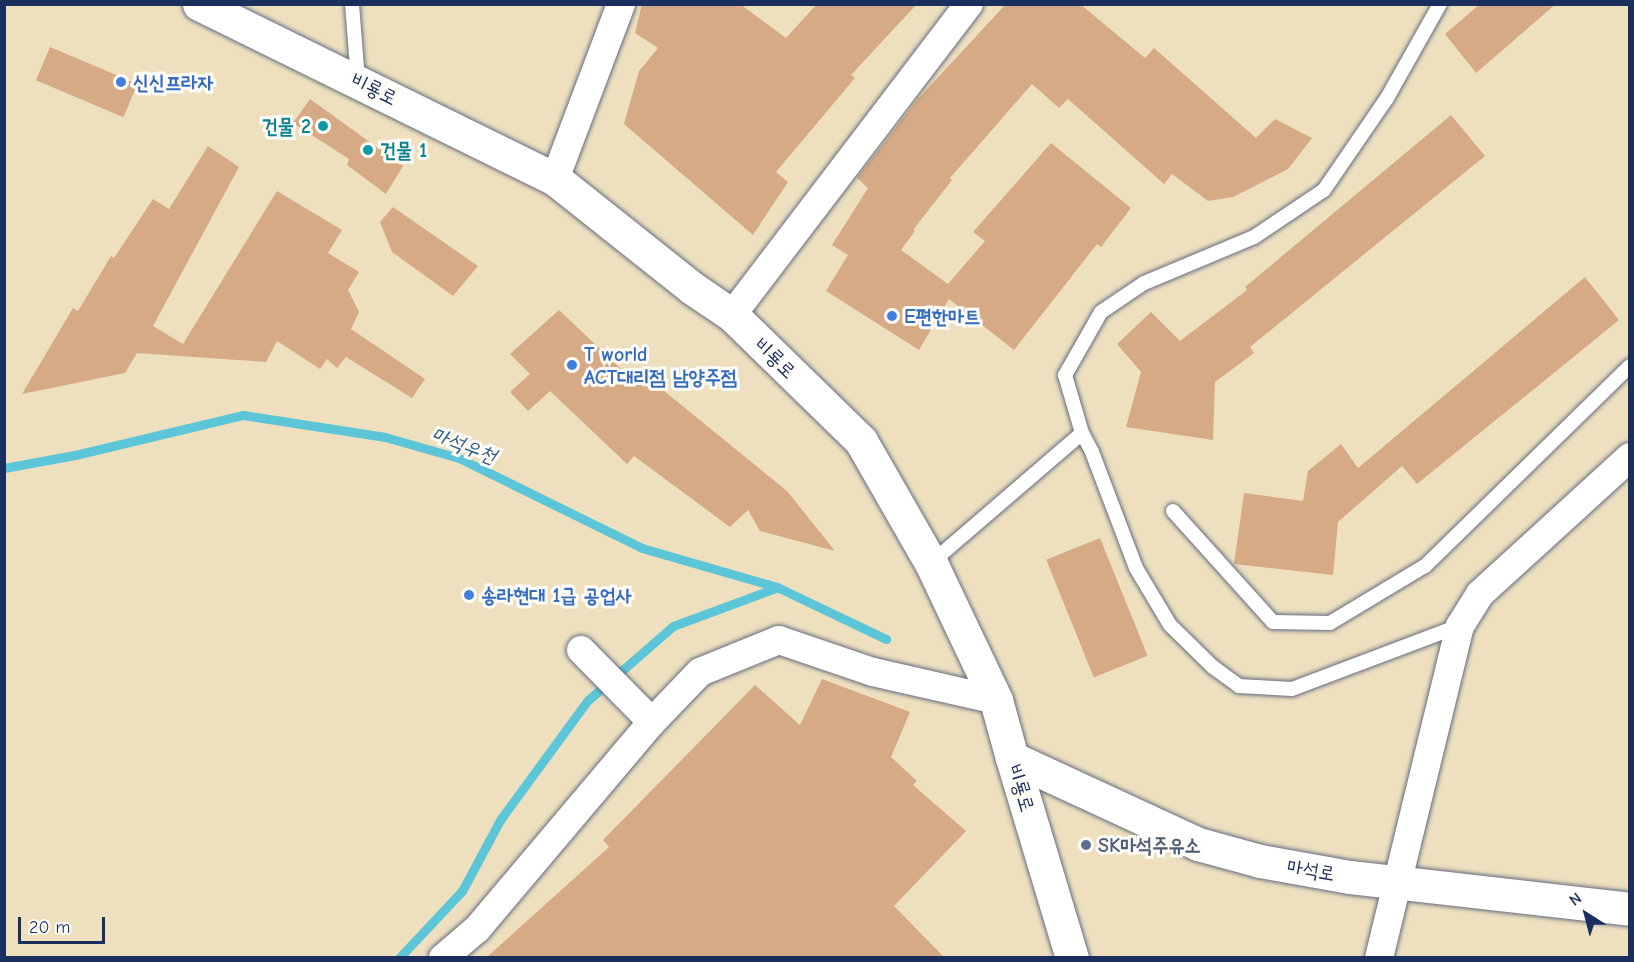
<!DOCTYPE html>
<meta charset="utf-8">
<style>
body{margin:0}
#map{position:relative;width:1634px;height:962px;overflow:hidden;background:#eee0bf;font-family:"Comic Neue","Poor Story",sans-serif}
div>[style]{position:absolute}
.stream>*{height:9px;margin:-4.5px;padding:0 4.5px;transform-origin:4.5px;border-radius:4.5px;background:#5cc6d8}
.building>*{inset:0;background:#d6aa84;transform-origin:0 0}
.roads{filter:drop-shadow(0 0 2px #656d80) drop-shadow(0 0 2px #656d80)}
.service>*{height:14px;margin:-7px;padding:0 7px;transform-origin:7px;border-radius:7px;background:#fff}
.minor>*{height:28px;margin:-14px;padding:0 14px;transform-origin:14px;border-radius:14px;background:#fff}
.tertiary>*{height:33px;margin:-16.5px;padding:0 16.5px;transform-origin:16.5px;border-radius:16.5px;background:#fff}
.secondary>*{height:33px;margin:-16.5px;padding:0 16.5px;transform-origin:16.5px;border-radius:16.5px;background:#fff}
.dots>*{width:16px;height:16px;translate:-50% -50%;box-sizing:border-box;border:3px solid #fdfcf7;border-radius:50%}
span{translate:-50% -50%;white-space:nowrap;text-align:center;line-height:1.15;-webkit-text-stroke:6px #fdfcf7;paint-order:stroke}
.shop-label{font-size:20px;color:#366cbe;font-weight:700}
.left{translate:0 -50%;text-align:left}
.street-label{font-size:20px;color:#1b2f5e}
.culture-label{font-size:20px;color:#0d838f;font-weight:700}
.right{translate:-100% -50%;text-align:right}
.service-label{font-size:20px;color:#4e5e75;font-weight:700}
.water-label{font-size:21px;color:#2e5c83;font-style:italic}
.frame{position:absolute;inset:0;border:6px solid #1b2f5e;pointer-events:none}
.north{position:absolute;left:1556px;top:884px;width:60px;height:60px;-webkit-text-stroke:4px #fdfcf7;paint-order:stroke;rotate:324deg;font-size:16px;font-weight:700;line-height:24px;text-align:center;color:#1b2f5e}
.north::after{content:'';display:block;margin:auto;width:21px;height:27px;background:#1b2f5e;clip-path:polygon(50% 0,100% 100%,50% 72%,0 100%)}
.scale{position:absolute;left:18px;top:917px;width:87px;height:27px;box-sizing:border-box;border:3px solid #1b2f5e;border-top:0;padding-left:8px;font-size:18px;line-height:21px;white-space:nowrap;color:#1b2f5e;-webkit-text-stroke:4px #fdfcf7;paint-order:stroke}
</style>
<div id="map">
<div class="stream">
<div style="left:4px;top:468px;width:72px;rotate:-10.4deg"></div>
<div style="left:75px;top:455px;width:173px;rotate:-13.4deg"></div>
<div style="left:243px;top:415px;width:144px;rotate:8.8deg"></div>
<div style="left:385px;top:437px;width:77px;rotate:15.8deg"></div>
<div style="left:459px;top:458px;width:204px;rotate:26.2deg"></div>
<div style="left:642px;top:548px;width:141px;rotate:16.1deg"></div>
<div style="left:777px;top:587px;width:121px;rotate:25.5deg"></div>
<div style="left:399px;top:958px;width:92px;rotate:-46.8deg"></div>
<div style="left:462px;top:891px;width:81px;rotate:-61.8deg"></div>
<div style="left:500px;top:820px;width:147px;rotate:-53.8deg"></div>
<div style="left:587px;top:701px;width:114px;rotate:-41.1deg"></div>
<div style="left:673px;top:626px;width:110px;rotate:-20.3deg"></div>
</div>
<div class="building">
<div style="clip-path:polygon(642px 4px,740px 4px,786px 38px,817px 4px,917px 4px,851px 75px,855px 78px,776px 172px,788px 182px,753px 235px,624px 124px,639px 71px,658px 48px,635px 33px)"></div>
<div style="clip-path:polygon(1006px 4px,1080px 4px,1145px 58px,1154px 48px,1256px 138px,1275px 119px,1312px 138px,1288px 169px,1233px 197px,1208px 201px,1172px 174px,1164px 184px,1068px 99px,1059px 108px,1032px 84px,950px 178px,952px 180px,913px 230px,915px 231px,901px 250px,948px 284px,985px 241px,973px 232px,1051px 143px,1131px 208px,1101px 247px,1097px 244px,1014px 350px,949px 299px,919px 350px,826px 291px,848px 255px,832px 245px,868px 188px,857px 178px,917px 100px)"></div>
<div style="clip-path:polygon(1480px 4px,1556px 4px,1476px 73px,1445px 34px)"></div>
<div style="left:50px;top:47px;width:95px;height:36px;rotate:23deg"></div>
<div style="clip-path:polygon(310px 99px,403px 166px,386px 194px,347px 165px,349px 159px,293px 123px)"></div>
<div style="clip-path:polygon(1451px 115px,1485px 156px,1250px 347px,1254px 353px,1215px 382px,1213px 440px,1126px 427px,1141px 372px,1117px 344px,1151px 312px,1180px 341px,1247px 290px,1245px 287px)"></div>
<div style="clip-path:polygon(208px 146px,239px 167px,153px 326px,183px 344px,277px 191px,342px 230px,328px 253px,359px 272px,348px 290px,359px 312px,351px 329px,425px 379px,412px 398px,346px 357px,337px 368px,327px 359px,320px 369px,277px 341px,266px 362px,137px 353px,125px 373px,22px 394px,73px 308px,78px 311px,111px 256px,114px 258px,153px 199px,169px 209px)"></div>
<div style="clip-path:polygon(393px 207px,478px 266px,453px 296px,392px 252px,380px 222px)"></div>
<div style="clip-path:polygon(1585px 277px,1619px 320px,1417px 484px,1402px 466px,1338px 522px,1333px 575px,1234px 564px,1244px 493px,1303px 501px,1308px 471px,1341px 444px,1358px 468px)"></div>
<div style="clip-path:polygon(559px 310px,634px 381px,642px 373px,787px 491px,835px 551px,760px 531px,748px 510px,730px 527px,634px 456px,627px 464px,550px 391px,528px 411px,510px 392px,530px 374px,510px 354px)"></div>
<div style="left:1100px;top:538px;width:127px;height:58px;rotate:68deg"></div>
<div style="clip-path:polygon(822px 679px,910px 712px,891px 757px,917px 781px,913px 785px,966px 831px,894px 906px,944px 957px,487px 957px,609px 847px,603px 840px,755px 685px,800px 725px)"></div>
</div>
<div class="roads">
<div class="service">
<div style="left:352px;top:4px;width:76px;rotate:85.5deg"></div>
<div style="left:1440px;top:4px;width:108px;rotate:119.4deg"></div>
<div style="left:1387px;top:98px;width:112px;rotate:124.4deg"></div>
<div style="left:1324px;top:190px;width:84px;rotate:146.1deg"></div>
<div style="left:1254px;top:237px;width:119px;rotate:157.3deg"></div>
<div style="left:1144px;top:283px;width:52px;rotate:146deg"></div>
<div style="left:1101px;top:312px;width:73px;rotate:119.7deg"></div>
<div style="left:1065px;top:375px;width:60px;rotate:73.7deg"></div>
<div style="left:1082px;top:433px;width:21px;rotate:62deg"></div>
<div style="left:1092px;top:452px;width:124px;rotate:69.2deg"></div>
<div style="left:1136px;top:568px;width:66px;rotate:59.2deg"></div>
<div style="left:1170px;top:625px;width:60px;rotate:44.3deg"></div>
<div style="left:1213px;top:667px;width:32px;rotate:36deg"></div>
<div style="left:1239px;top:686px;width:53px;rotate:3.2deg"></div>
<div style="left:1292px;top:689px;width:178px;rotate:-20.7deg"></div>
<div style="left:1173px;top:511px;width:149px;rotate:48deg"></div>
<div style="left:1273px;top:622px;width:57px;rotate:1deg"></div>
<div style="left:1330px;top:623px;width:111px;rotate:-31deg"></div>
<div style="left:1425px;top:566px;width:286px;rotate:-44.3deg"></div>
<div style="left:931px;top:563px;width:199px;rotate:-40.7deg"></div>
</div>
<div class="minor">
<div style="left:555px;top:179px;width:187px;rotate:-69.3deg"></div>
<div style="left:732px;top:315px;width:391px;rotate:-52.7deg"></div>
<div style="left:581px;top:650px;width:101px;rotate:45.4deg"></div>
<div style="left:443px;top:958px;width:45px;rotate:-40.5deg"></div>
<div style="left:477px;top:929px;width:271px;rotate:-49.8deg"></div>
<div style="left:652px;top:722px;width:69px;rotate:-46.2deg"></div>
<div style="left:700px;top:672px;width:85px;rotate:-22.1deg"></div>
<div style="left:779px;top:640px;width:99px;rotate:18.8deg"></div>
<div style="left:873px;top:672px;width:126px;rotate:12.8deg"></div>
<div style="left:1379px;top:958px;width:342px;rotate:-76.3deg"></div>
<div style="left:1460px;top:626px;width:38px;rotate:-58deg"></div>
<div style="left:1480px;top:594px;width:203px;rotate:-42.4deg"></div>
</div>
<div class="tertiary">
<div style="left:1012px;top:758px;width:209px;rotate:73.3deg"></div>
</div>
<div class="secondary">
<div style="left:199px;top:4px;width:397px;rotate:26.2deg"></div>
<div style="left:555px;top:179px;width:175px;rotate:38.5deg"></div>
<div style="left:692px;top:288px;width:48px;rotate:34deg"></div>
<div style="left:732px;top:315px;width:180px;rotate:44.3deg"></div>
<div style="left:861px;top:441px;width:141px;rotate:60.2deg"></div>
<div style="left:931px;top:563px;width:152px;rotate:64.6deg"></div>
<div style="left:996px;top:700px;width:60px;rotate:74.6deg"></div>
<div style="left:1012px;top:758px;width:205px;rotate:24.8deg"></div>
<div style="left:1198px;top:844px;width:64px;rotate:15.3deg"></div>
<div style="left:1260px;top:861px;width:91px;rotate:10.1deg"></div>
<div style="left:1350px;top:877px;width:282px;rotate:6.5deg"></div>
</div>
</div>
<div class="dots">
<div style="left:121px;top:82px;background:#3f7fe0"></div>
<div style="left:323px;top:126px;background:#0f9aa8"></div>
<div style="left:368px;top:150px;background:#0f9aa8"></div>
<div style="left:892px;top:316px;background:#3f7fe0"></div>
<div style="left:572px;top:365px;background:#3f7fe0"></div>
<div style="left:469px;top:595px;background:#3f7fe0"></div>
<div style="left:1086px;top:845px;background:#5c6f8a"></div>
</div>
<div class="shop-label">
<span class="left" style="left:133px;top:82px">신신프라자</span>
<span class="left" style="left:904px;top:316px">E편한마트</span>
<span class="left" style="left:584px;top:366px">T world<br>ACT대리점 남양주점</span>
<span class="left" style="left:481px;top:595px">송라현대 1급 공업사</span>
</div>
<div class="street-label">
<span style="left:374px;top:89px;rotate:26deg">비룡로</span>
<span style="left:775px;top:358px;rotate:44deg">비룡로</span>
<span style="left:1021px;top:788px;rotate:73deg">비룡로</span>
<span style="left:1311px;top:870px;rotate:10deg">마석로</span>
</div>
<div class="culture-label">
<span class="right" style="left:311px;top:126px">건물 2</span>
<span class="left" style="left:380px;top:150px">건물 1</span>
</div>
<div class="service-label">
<span class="left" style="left:1098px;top:845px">SK마석주유소</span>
</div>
<div class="water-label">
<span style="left:464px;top:445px;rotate:21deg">마석우천</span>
</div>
<div class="frame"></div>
<div class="north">N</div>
<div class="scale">20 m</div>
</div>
